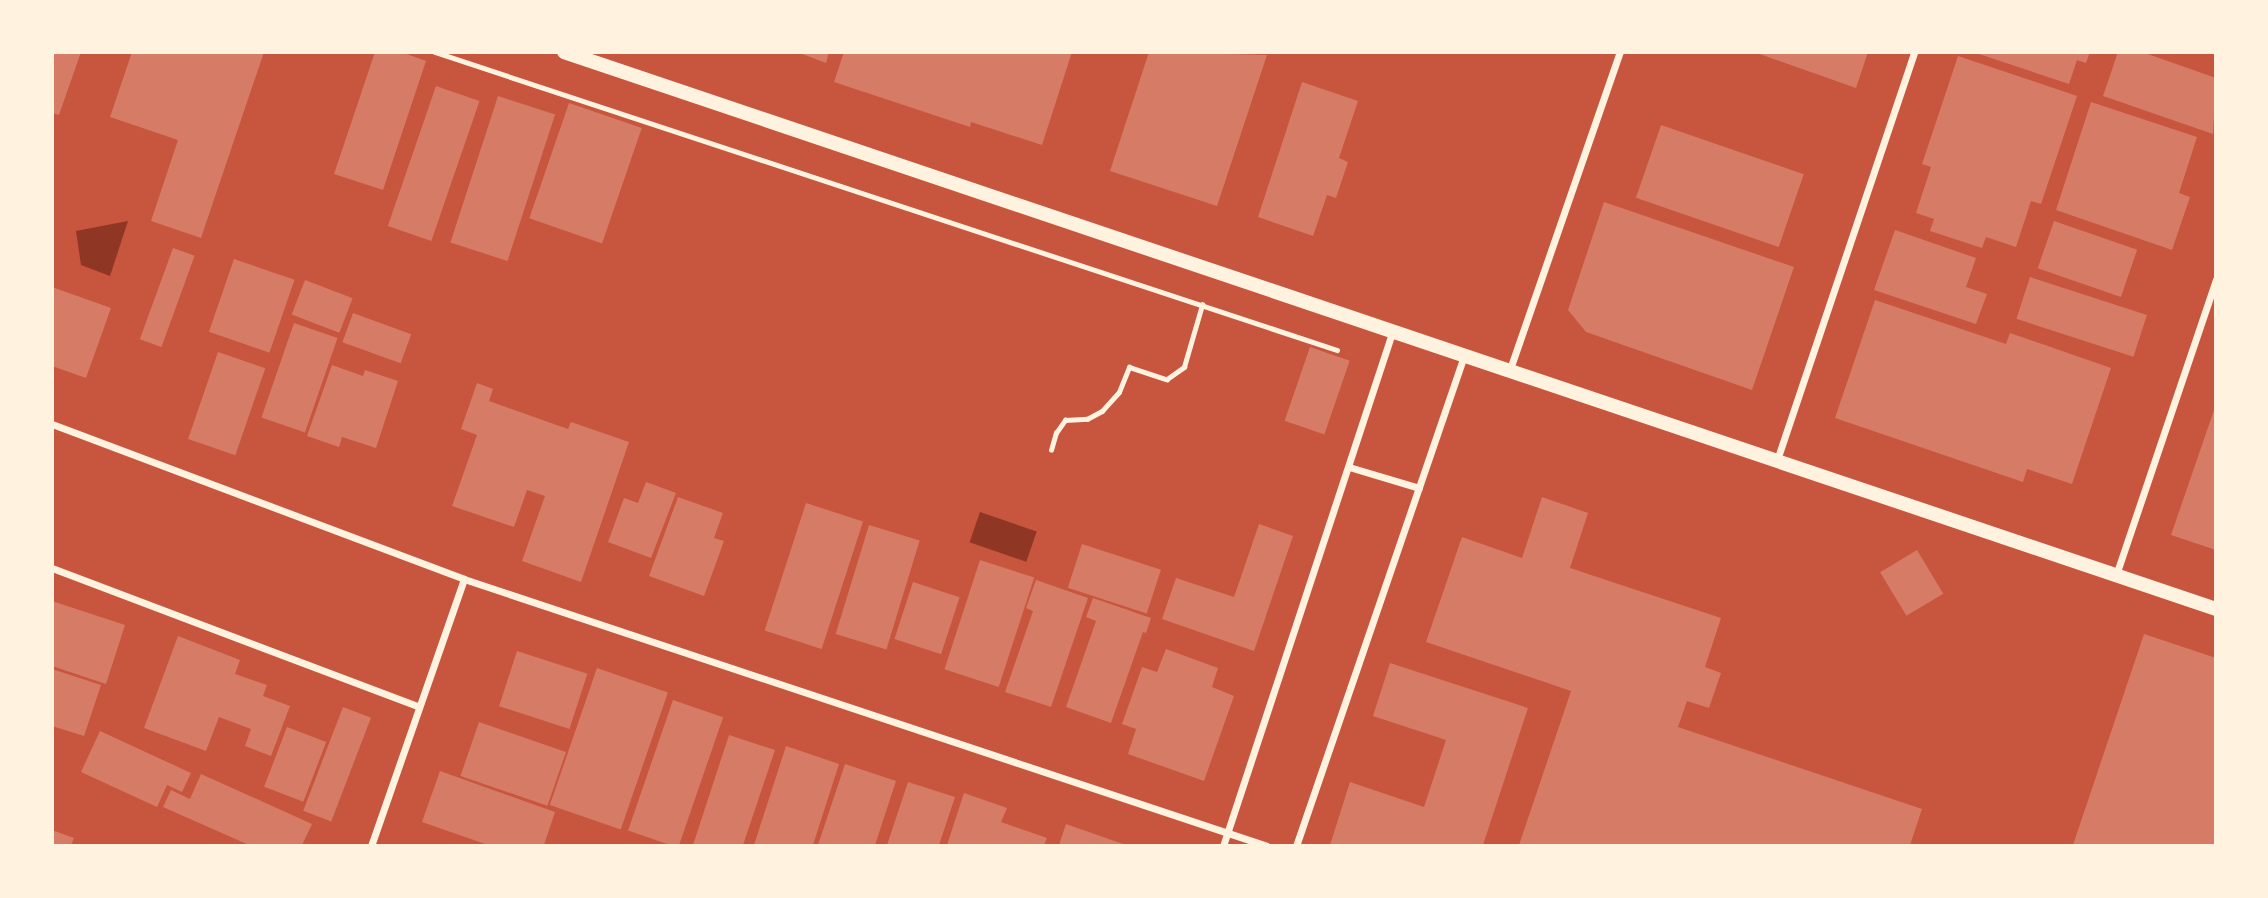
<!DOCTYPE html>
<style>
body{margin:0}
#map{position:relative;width:2268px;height:898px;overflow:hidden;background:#c8553d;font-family:"Open Sans",sans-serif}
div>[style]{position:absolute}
.water>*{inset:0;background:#8f3625;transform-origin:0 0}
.building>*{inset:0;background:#d67c66;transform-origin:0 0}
.path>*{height:4.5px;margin:-2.25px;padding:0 2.25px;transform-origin:2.25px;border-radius:2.25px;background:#fff3e0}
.minor>*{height:7px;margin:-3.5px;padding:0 3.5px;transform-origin:3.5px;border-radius:3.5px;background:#fff3e0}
.secondary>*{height:14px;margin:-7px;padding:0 7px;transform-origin:7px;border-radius:7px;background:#fff3e0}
span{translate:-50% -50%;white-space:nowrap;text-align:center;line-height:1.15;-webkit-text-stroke:6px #fff3e0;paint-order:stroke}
.frame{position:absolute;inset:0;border:54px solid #fff3e0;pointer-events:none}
</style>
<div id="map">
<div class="water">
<div style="clip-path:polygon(128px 221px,110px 276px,81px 265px,76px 231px)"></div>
<div style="left:980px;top:512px;width:60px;height:32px;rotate:19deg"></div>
</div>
<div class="building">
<div style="clip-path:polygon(52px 52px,81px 52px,59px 115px,52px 113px)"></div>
<div style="clip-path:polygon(132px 52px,264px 52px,201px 238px,151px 221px,178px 140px,110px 117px)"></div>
<div style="clip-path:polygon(375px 52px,401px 52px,426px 61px,383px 190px,334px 174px)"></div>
<div style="clip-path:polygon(797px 52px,829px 52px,826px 63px)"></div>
<div style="clip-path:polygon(844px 52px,1072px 52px,1042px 145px,971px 122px,970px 127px,834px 82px)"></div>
<div style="clip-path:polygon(1149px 52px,1267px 55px,1217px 206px,1110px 171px)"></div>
<div style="clip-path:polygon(1754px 52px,1868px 52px,1856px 88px)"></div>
<div style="clip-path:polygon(2090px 52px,2086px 63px,2077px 60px,2069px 84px,1976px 53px)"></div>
<div style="clip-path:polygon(2118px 52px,2142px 52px,2216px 78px,2213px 134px,2103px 96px)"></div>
<div style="clip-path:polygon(1958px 56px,2077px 96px,2041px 204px,2031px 201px,2016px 247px,1986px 237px,1982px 248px,1930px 231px,1934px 219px,1916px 213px,1931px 167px,1922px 164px)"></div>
<div style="clip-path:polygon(1302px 82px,1358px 101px,1339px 158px,1348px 162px,1336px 198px,1327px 195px,1313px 236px,1258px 217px)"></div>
<div style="left:436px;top:86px;width:46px;height:148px;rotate:19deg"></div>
<div style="left:498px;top:96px;width:60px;height:154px;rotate:18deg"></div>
<div style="clip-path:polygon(2091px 102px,2197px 137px,2179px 193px,2190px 197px,2172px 250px,2056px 210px)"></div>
<div style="left:569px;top:103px;width:77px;height:122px;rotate:19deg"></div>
<div style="left:1661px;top:125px;width:151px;height:77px;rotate:19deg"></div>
<div style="clip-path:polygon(1604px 202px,1794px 267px,1752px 390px,1586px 332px,1568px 310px)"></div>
<div style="left:2054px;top:221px;width:88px;height:50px;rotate:19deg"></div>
<div style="clip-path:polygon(1895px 230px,1976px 258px,1966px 287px,1987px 294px,1976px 324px,1874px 290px)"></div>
<div style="left:173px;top:248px;width:23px;height:97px;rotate:20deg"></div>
<div style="left:234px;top:259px;width:64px;height:77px;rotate:19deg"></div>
<div style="left:2030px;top:277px;width:123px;height:44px;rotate:18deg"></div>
<div style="left:305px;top:280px;width:51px;height:37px;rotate:21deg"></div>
<div style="clip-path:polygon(52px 287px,111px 308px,86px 378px,52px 366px)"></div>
<div style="clip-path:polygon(1875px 300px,2006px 344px,2010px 333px,2111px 368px,2072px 484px,2027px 469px,2023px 482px,1835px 418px)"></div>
<div style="left:353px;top:313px;width:62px;height:31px;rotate:20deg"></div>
<div style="left:294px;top:323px;width:46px;height:100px;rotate:19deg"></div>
<div style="left:1310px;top:347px;width:42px;height:78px;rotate:19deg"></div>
<div style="left:218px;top:352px;width:50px;height:92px;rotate:19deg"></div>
<div style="clip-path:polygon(332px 365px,363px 376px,365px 370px,398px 381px,376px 448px,342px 437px,339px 447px,307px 436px)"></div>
<div style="clip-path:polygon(477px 383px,493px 389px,489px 401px,568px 429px,571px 422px,629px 442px,581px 582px,522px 561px,545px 496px,527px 490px,514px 527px,452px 506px,477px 435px,461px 429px)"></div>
<div style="clip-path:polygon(2215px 407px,2216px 407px,2216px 550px,2171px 535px)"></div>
<div style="clip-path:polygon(646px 482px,676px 493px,651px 558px,608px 542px,624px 498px,638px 503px)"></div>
<div style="clip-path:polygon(678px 497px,723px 513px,714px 538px,724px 541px,704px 596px,649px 576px)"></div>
<div style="clip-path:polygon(1542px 497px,1588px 513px,1570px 568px,1721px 618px,1705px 667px,1721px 673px,1709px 708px,1687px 701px,1678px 727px,1922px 809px,1910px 845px,1519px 845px,1571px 691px,1426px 642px,1462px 537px,1522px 558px)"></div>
<div style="left:806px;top:503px;width:60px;height:134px;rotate:18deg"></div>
<div style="clip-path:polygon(1259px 524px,1293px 536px,1254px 651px,1162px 619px,1176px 578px,1234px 597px)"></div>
<div style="left:869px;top:525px;width:53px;height:114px;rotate:17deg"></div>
<div style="left:1082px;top:544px;width:83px;height:46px;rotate:18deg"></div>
<div style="left:1917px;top:550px;width:51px;height:43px;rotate:59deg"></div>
<div style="left:980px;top:560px;width:57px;height:115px;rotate:18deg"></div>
<div style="clip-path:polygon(1036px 580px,1088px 598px,1051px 707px,1005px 692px,1033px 611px,1026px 608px)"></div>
<div style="left:913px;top:582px;width:49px;height:60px;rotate:18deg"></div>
<div style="clip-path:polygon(1093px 598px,1151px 618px,1146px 633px,1143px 632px,1111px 723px,1066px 707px,1096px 621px,1086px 617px)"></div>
<div style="clip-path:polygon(52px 601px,125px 625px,106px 684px,52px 666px)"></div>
<div style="clip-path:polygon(2144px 634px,2216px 658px,2216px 845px,2073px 845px)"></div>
<div style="clip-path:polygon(178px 636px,240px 660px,235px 674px,267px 685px,263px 696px,290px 706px,271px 756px,245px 746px,251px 729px,219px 717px,206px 751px,144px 728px)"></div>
<div style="clip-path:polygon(1166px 649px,1218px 668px,1212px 687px,1234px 696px,1204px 781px,1128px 754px,1136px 729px,1122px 724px,1142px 667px,1157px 672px)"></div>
<div style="left:517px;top:651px;width:74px;height:58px;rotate:18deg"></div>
<div style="clip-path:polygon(1390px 663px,1528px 708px,1483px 845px,1330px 845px,1350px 782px,1424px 807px,1446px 740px,1373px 716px)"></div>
<div style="left:597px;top:668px;width:75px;height:145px;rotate:19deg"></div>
<div style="clip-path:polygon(52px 669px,101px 685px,84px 736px,52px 726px)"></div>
<div style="left:673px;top:700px;width:53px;height:138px;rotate:19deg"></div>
<div style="left:343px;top:707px;width:30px;height:111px;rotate:21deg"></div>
<div style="left:479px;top:722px;width:92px;height:57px;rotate:19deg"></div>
<div style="left:287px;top:727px;width:42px;height:64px;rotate:21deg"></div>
<div style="clip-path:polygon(100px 731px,191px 773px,182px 792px,167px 785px,157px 807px,81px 772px)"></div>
<div style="clip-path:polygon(729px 735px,775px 750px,743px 845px,693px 845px)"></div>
<div style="clip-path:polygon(786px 746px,839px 764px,813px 845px,754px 845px)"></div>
<div style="clip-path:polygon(845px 764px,896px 781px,875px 845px,818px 845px)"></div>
<div style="clip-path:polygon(440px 771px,555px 812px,544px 845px,488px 845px,422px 822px)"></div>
<div style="clip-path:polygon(201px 774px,312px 824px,302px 845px,249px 845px,163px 807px,171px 790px,190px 799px)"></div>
<div style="clip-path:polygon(908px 782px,955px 797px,939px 845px,887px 845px)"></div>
<div style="clip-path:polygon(964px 793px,1007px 808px,1001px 822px,1047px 838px,1044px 845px,947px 845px)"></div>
<div style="clip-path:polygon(1066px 824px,1126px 845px,1059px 845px)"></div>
<div style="clip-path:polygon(52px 830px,74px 838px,71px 845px,52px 845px)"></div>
</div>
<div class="path">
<div style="left:435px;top:52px;width:950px;rotate:18.28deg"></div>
<div style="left:1051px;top:450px;width:18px;rotate:-74deg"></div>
<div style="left:1056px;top:433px;width:16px;rotate:-55deg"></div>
<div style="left:1065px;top:420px;width:22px;rotate:-3deg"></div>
<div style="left:1087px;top:419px;width:17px;rotate:-28deg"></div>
<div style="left:1102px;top:411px;width:25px;rotate:-48deg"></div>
<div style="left:1119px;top:392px;width:27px;rotate:-68deg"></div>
<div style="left:1129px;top:367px;width:40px;rotate:18deg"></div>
<div style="left:1167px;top:379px;width:21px;rotate:-35deg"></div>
<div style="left:1184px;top:367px;width:65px;rotate:-73.8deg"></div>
</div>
<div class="minor">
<div style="left:1510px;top:369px;width:336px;rotate:-70.9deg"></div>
<div style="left:52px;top:424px;width:440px;rotate:20.6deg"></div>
<div style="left:464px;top:579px;width:846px;rotate:18.39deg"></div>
<div style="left:1777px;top:460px;width:430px;rotate:-71.4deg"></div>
<div style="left:1349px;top:467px;width:73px;rotate:16.7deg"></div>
<div style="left:52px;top:568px;width:392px;rotate:20.7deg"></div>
<div style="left:2116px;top:575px;width:312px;rotate:-71.3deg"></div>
<div style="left:371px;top:846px;width:283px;rotate:-70.8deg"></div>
<div style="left:1223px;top:846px;width:543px;rotate:-71.77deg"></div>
<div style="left:1296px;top:846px;width:518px;rotate:-71.08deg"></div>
</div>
<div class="secondary">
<div style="left:564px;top:52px;width:1743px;rotate:18.63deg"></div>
</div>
<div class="frame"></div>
</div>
